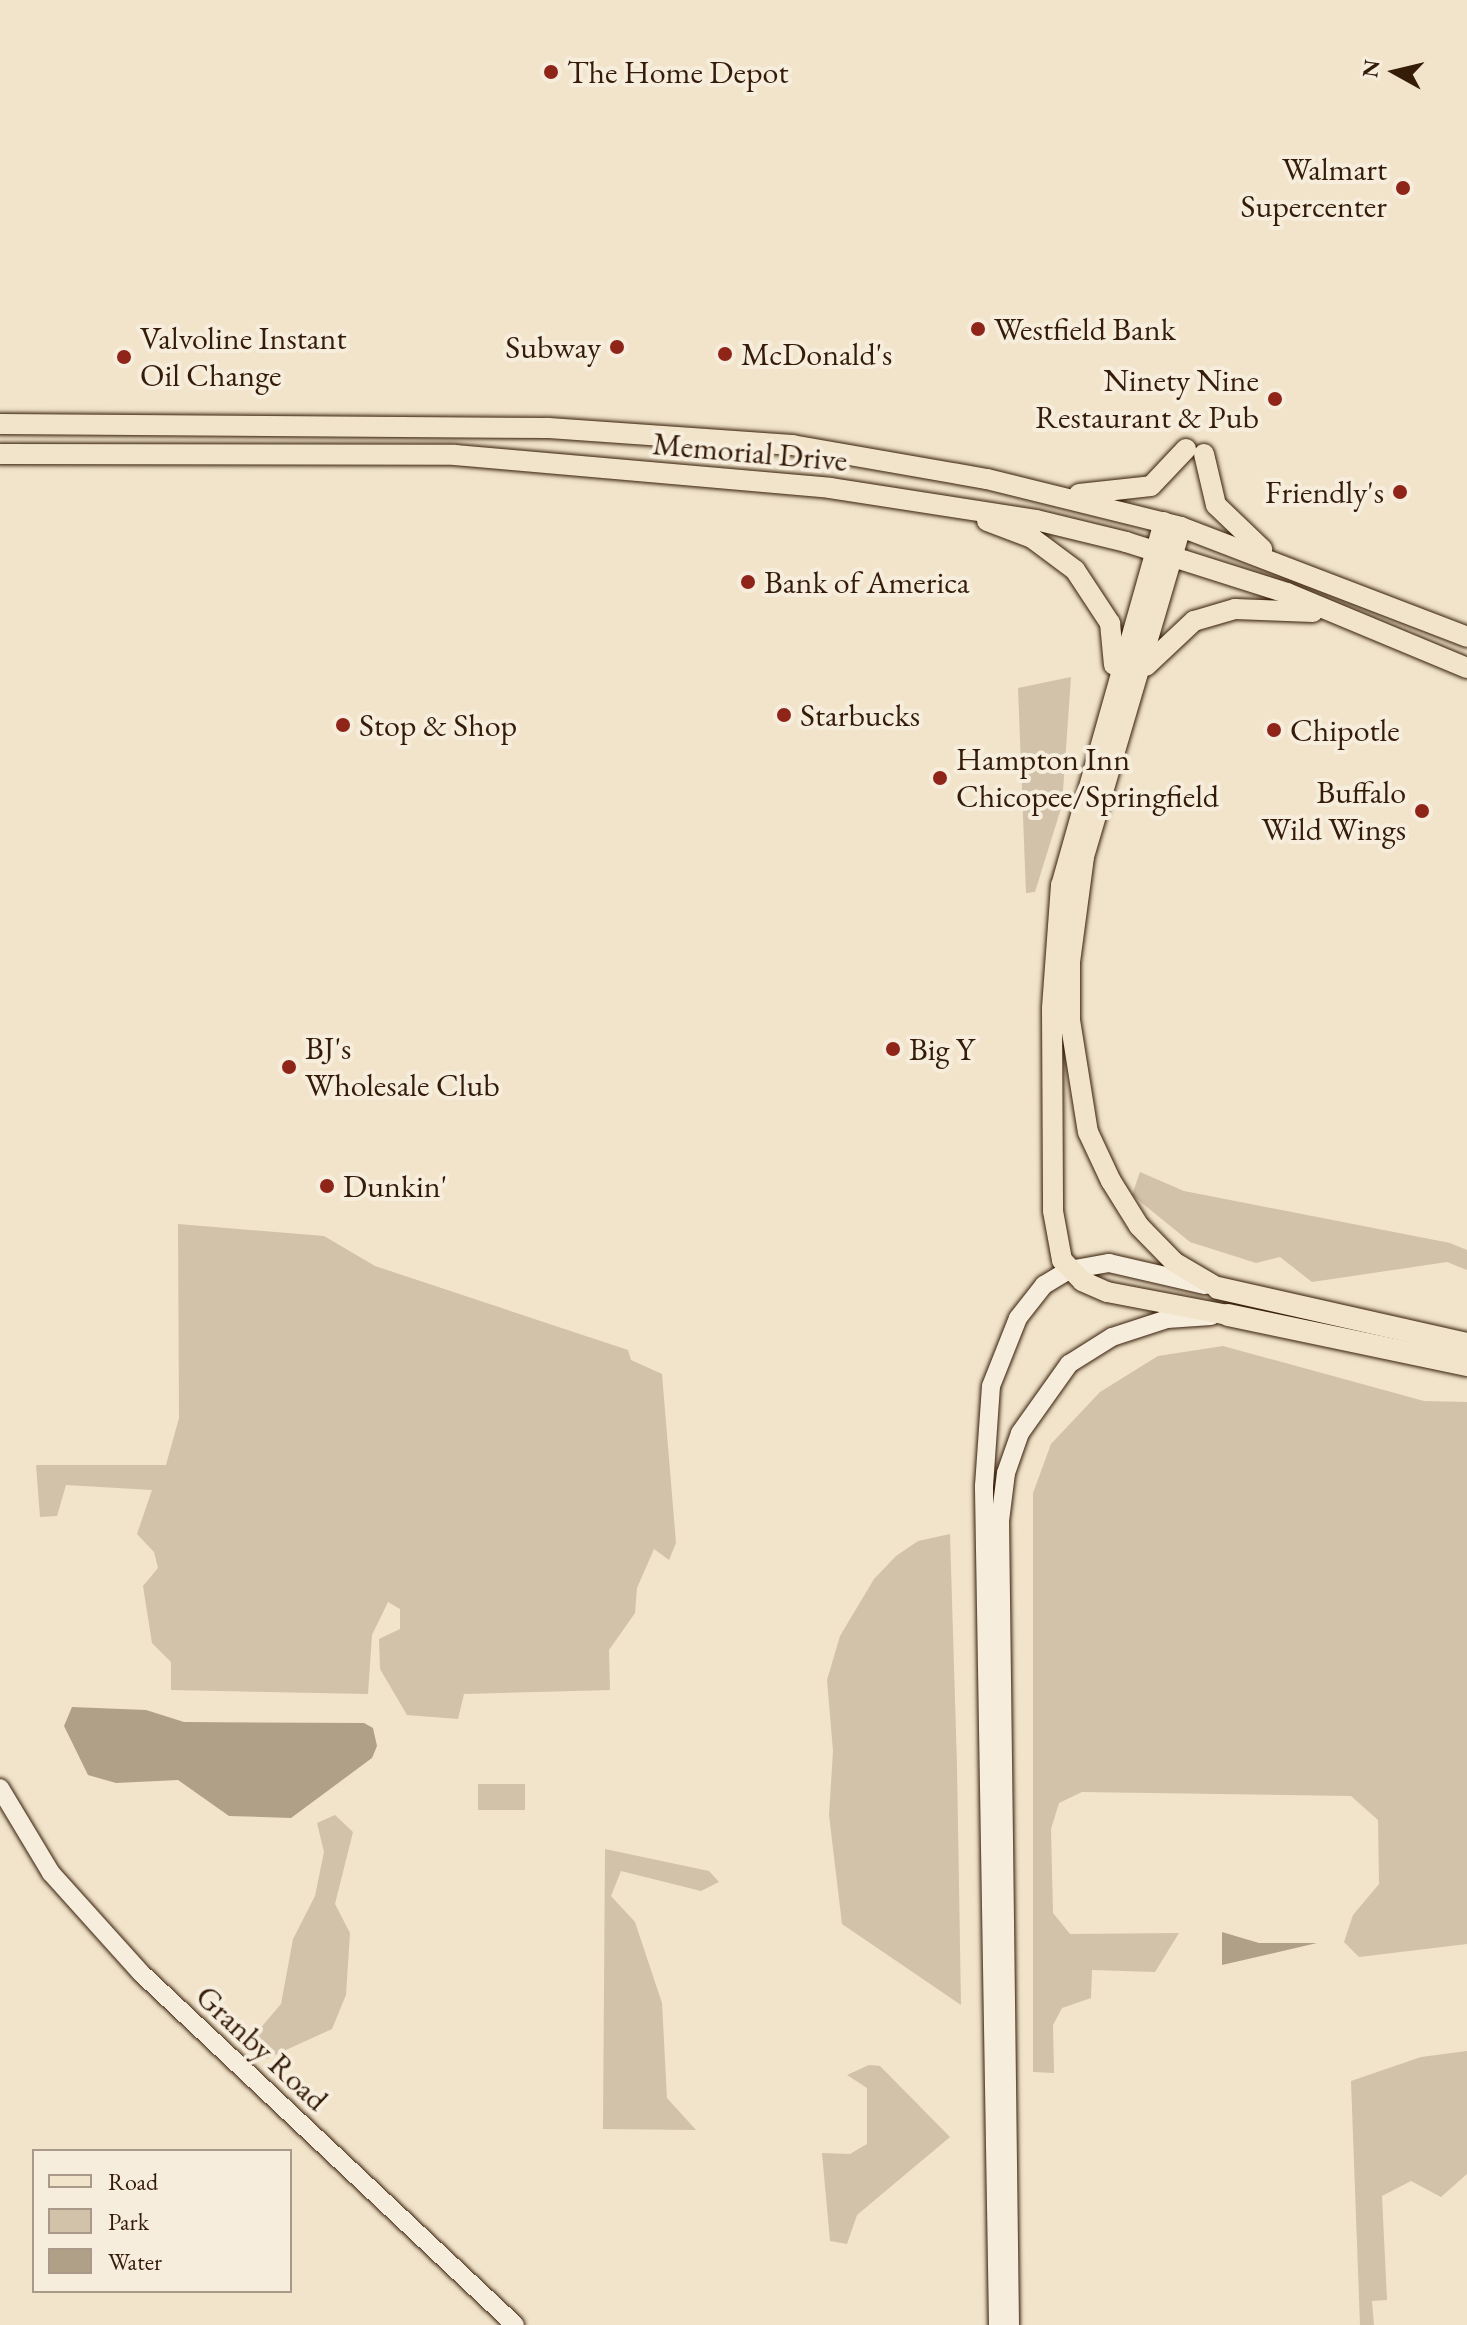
<!DOCTYPE html>
<style>
body{margin:0}
#map{position:relative;width:1467px;height:2325px;overflow:hidden;background:#f1e4ca;font-family:"EB Garamond",serif}
div>[style]{position:absolute}
.green>*{inset:0;background:#d1c2a9;transform-origin:0 0}
.water>*{inset:0;background:#b1a088}
.roads{filter:drop-shadow(0 0 2px #351c08) drop-shadow(0 0 2px #351c08)}
.secondary>*{height:18px;margin:-9px;padding:0 9px;transform-origin:9px;border-radius:9px;background:#f6eddd}
.primary>*{height:20px;margin:-10px;padding:0 10px;transform-origin:10px;border-radius:10px;background:#f1e4ca}
.highway>*{height:22px;margin:-11px;padding:0 11px;transform-origin:11px;border-radius:11px;background:#f1e4ca}
.dots>*{width:22px;height:22px;translate:-50% -50%;box-sizing:border-box;border:4px solid #f6eddd;border-radius:50%}
span{translate:-50% -50%;white-space:nowrap;text-align:center;line-height:1.15;-webkit-text-stroke:8px #f6eddd;paint-order:stroke}
.poi-label{font-size:32px;color:#351c08}
.left{translate:0 -50%;text-align:left}
.right{translate:-100% -50%;text-align:right}
.street-label{font-size:32px;color:#351c08}
.legend{position:absolute;left:32px;top:2149px;width:260px;height:144px;box-sizing:border-box;background:#f6eddd;border:2px solid #a99988;margin:0;padding:10px 14px;list-style:none;font-size:24px;color:#351c08}
.legend li{display:flex;align-items:center;gap:16px;height:40px}
.legend b{width:40px;border:2px solid #a99988}
.north{position:absolute;left:1355px;top:32px;width:80px;height:80px;-webkit-text-stroke:6px #f6eddd;paint-order:stroke;rotate:278deg;font-size:22px;font-weight:700;line-height:32px;text-align:center;color:#351c08}
.north::after{content:'';display:block;margin:auto;width:28px;height:36px;background:#351c08;clip-path:polygon(50% 0,100% 100%,50% 72%,0 100%)}
</style>
<div id="map">
<div class="green">
<div style="clip-path:polygon(1071px 677px,1062px 805px,1035px 892px,1026px 893px,1018px 688px)"></div>
<div style="clip-path:polygon(1140px 1172px,1184px 1191px,1450px 1243px,1467px 1250px,1467px 1270px,1447px 1262px,1312px 1282px,1280px 1257px,1256px 1263px,1190px 1242px,1132px 1195px)"></div>
<div style="clip-path:polygon(178px 1224px,324px 1236px,375px 1266px,628px 1350px,631px 1360px,662px 1374px,676px 1543px,669px 1560px,654px 1549px,637px 1588px,635px 1613px,609px 1650px,610px 1690px,464px 1694px,458px 1719px,407px 1715px,380px 1669px,379px 1639px,400px 1629px,400px 1609px,388px 1602px,372px 1635px,368px 1694px,171px 1690px,171px 1662px,152px 1643px,143px 1586px,158px 1568px,154px 1552px,137px 1534px,152px 1490px,66px 1485px,57px 1516px,40px 1517px,36px 1465px,166px 1465px,179px 1418px)"></div>
<div style="clip-path:polygon(1223px 1346px,1424px 1401px,1467px 1402px,1467px 1944px,1359px 1957px,1344px 1942px,1353px 1915px,1379px 1884px,1378px 1820px,1351px 1796px,1082px 1792px,1059px 1803px,1051px 1829px,1053px 1913px,1070px 1934px,1179px 1933px,1155px 1972px,1092px 1970px,1091px 1998px,1062px 2008px,1053px 2025px,1054px 2073px,1033px 2072px,1033px 1493px,1051px 1444px,1100px 1392px,1158px 1356px)"></div>
<div style="clip-path:polygon(950px 1534px,957px 1766px,961px 2005px,842px 1924px,829px 1815px,833px 1751px,827px 1680px,840px 1636px,874px 1579px,896px 1556px,918px 1541px)"></div>
<div style="left:525px;top:1784px;width:26px;height:47px;rotate:90deg"></div>
<div style="clip-path:polygon(335px 1815px,353px 1832px,335px 1904px,350px 1933px,346px 1995px,332px 2029px,266px 2059px,252px 2038px,281px 2004px,293px 1939px,315px 1896px,324px 1852px,317px 1823px)"></div>
<div style="clip-path:polygon(605px 1849px,709px 1871px,719px 1882px,701px 1891px,621px 1871px,611px 1896px,635px 1922px,662px 2003px,667px 2098px,696px 2130px,603px 2129px)"></div>
<div style="clip-path:polygon(1467px 2051px,1467px 2174px,1441px 2197px,1411px 2181px,1382px 2196px,1387px 2300px,1372px 2301px,1374px 2325px,1360px 2325px,1351px 2081px,1421px 2057px)"></div>
<div style="clip-path:polygon(869px 2065px,880px 2066px,950px 2137px,857px 2215px,847px 2244px,830px 2241px,822px 2153px,850px 2154px,867px 2144px,867px 2088px,847px 2075px)"></div>
</div>
<div class="water">
<div style="clip-path:polygon(72px 1707px,146px 1710px,184px 1722px,364px 1723px,373px 1728px,377px 1746px,372px 1758px,291px 1818px,229px 1816px,178px 1780px,116px 1783px,88px 1775px,64px 1726px)"></div>
<div style="clip-path:polygon(1222px 1932px,1259px 1943px,1317px 1943px,1222px 1965px)"></div>
</div>
<div class="roads">
<div class="secondary">
<div style="left:0;top:1788px;width:99px;rotate:59deg"></div>
<div style="left:51px;top:1873px;width:133px;rotate:48deg"></div>
<div style="left:140px;top:1972px;width:515px;rotate:43.27deg"></div>
<div style="left:998px;top:2325px;width:839px;rotate:-90.96deg"></div>
<div style="left:984px;top:1486px;width:100px;rotate:-86deg"></div>
<div style="left:991px;top:1386px;width:73px;rotate:-68.3deg"></div>
<div style="left:1018px;top:1318px;width:42px;rotate:-51.8deg"></div>
<div style="left:1044px;top:1285px;width:29px;rotate:-31deg"></div>
<div style="left:1069px;top:1270px;width:41px;rotate:-9.9deg"></div>
<div style="left:1109px;top:1263px;width:98px;rotate:13deg"></div>
<div style="left:1010px;top:2325px;width:804px;rotate:-90.71deg"></div>
<div style="left:1000px;top:1521px;width:48px;rotate:-82.9deg"></div>
<div style="left:1006px;top:1473px;width:42px;rotate:-70.7deg"></div>
<div style="left:1020px;top:1433px;width:85px;rotate:-54.6deg"></div>
<div style="left:1069px;top:1364px;width:51px;rotate:-32.1deg"></div>
<div style="left:1112px;top:1337px;width:58px;rotate:-18.1deg"></div>
<div style="left:1167px;top:1319px;width:44px;rotate:-3.9deg"></div>
</div>
<div class="primary">
<div style="left:0;top:424px;width:548px;rotate:0.42deg"></div>
<div style="left:548px;top:428px;width:245px;rotate:4deg"></div>
<div style="left:792px;top:445px;width:198px;rotate:9.9deg"></div>
<div style="left:987px;top:479px;width:200px;rotate:13.9deg"></div>
<div style="left:1181px;top:527px;width:306px;rotate:21deg"></div>
<div style="left:0;top:454px;width:455px;rotate:0.1deg"></div>
<div style="left:455px;top:455px;width:376px;rotate:5deg"></div>
<div style="left:830px;top:488px;width:208px;rotate:8.8deg"></div>
<div style="left:1036px;top:520px;width:93px;rotate:13.7deg"></div>
<div style="left:1126px;top:542px;width:169px;rotate:17.6deg"></div>
<div style="left:1287px;top:593px;width:195px;rotate:22.6deg"></div>
<div style="left:1204px;top:454px;width:52px;rotate:76.8deg"></div>
<div style="left:1216px;top:505px;width:64px;rotate:43.7deg"></div>
<div style="left:1079px;top:494px;width:72px;rotate:-6.3deg"></div>
<div style="left:1151px;top:486px;width:51px;rotate:-46.6deg"></div>
<div style="left:987px;top:521px;width:48px;rotate:20.7deg"></div>
<div style="left:1032px;top:538px;width:54px;rotate:36.7deg"></div>
<div style="left:1075px;top:570px;width:64px;rotate:56.6deg"></div>
<div style="left:1110px;top:623px;width:42px;rotate:84.6deg"></div>
<div style="left:1164px;top:522px;width:377px;rotate:105.8deg"></div>
<div style="left:1061px;top:885px;width:124px;rotate:94.2deg"></div>
<div style="left:1052px;top:1009px;width:202px;rotate:89.7deg"></div>
<div style="left:1053px;top:1211px;width:50px;rotate:79.6deg"></div>
<div style="left:1062px;top:1260px;width:29px;rotate:46deg"></div>
<div style="left:1082px;top:1281px;width:27px;rotate:24deg"></div>
<div style="left:1107px;top:1292px;width:123px;rotate:10.8deg"></div>
<div style="left:1181px;top:527px;width:344px;rotate:106.4deg"></div>
<div style="left:1084px;top:857px;width:106px;rotate:97.6deg"></div>
<div style="left:1070px;top:962px;width:58px;rotate:90deg"></div>
<div style="left:1070px;top:1020px;width:113px;rotate:80.9deg"></div>
<div style="left:1088px;top:1132px;width:54px;rotate:64.9deg"></div>
<div style="left:1111px;top:1181px;width:53px;rotate:58.1deg"></div>
<div style="left:1139px;top:1226px;width:50px;rotate:45.8deg"></div>
<div style="left:1174px;top:1262px;width:51px;rotate:30.6deg"></div>
<div style="left:1146px;top:666px;width:66px;rotate:-43.2deg"></div>
<div style="left:1194px;top:621px;width:43px;rotate:-16.3deg"></div>
<div style="left:1235px;top:609px;width:78px;rotate:2.2deg"></div>
</div>
<div class="highway">
<div style="left:1218px;top:1288px;width:255px;rotate:12.7deg"></div>
<div style="left:1228px;top:1315px;width:244px;rotate:11.8deg"></div>
</div>
</div>
<div class="dots">
<div style="left:551px;top:72px;background:#8f2418"></div>
<div style="left:1403px;top:188px;background:#8f2418"></div>
<div style="left:978px;top:329px;background:#8f2418"></div>
<div style="left:617px;top:347px;background:#8f2418"></div>
<div style="left:725px;top:354px;background:#8f2418"></div>
<div style="left:124px;top:357px;background:#8f2418"></div>
<div style="left:1275px;top:399px;background:#8f2418"></div>
<div style="left:1400px;top:492px;background:#8f2418"></div>
<div style="left:748px;top:582px;background:#8f2418"></div>
<div style="left:784px;top:715px;background:#8f2418"></div>
<div style="left:343px;top:725px;background:#8f2418"></div>
<div style="left:1274px;top:730px;background:#8f2418"></div>
<div style="left:940px;top:778px;background:#8f2418"></div>
<div style="left:1422px;top:811px;background:#8f2418"></div>
<div style="left:893px;top:1049px;background:#8f2418"></div>
<div style="left:289px;top:1067px;background:#8f2418"></div>
<div style="left:327px;top:1186px;background:#8f2418"></div>
</div>
<div class="poi-label">
<span class="left" style="left:567px;top:72px">The Home Depot</span>
<span class="right" style="left:1387px;top:188px">Walmart<br>Supercenter</span>
<span class="left" style="left:994px;top:329px">Westfield Bank</span>
<span class="left" style="left:140px;top:357px">Valvoline Instant<br>Oil Change</span>
<span class="right" style="left:601px;top:347px">Subway</span>
<span class="left" style="left:741px;top:354px">McDonald's</span>
<span class="right" style="left:1259px;top:399px">Ninety Nine<br>Restaurant &amp; Pub</span>
<span class="right" style="left:1384px;top:492px">Friendly's</span>
<span class="left" style="left:764px;top:582px">Bank of America</span>
<span class="left" style="left:800px;top:715px">Starbucks</span>
<span class="left" style="left:359px;top:725px">Stop &amp; Shop</span>
<span class="left" style="left:1290px;top:730px">Chipotle</span>
<span class="left" style="left:956px;top:778px">Hampton Inn<br>Chicopee/Springfield</span>
<span class="right" style="left:1406px;top:811px">Buffalo<br>Wild Wings</span>
<span class="left" style="left:305px;top:1067px">BJ's<br>Wholesale Club</span>
<span class="left" style="left:909px;top:1049px">Big Y</span>
<span class="left" style="left:343px;top:1186px">Dunkin'</span>
</div>
<div class="street-label">
<span style="left:750px;top:452px;rotate:5deg">Memorial Drive</span>
<span style="left:262px;top:2048px;rotate:43deg">Granby Road</span>
</div>
<ul class="legend">
<li><b style="height:10px;background:#f1e4ca"></b>Road</li>
<li><b style="height:22px;background:#d1c2a9"></b>Park</li>
<li><b style="height:22px;background:#b1a088"></b>Water</li>
</ul>
<div class="north">N</div>
</div>
